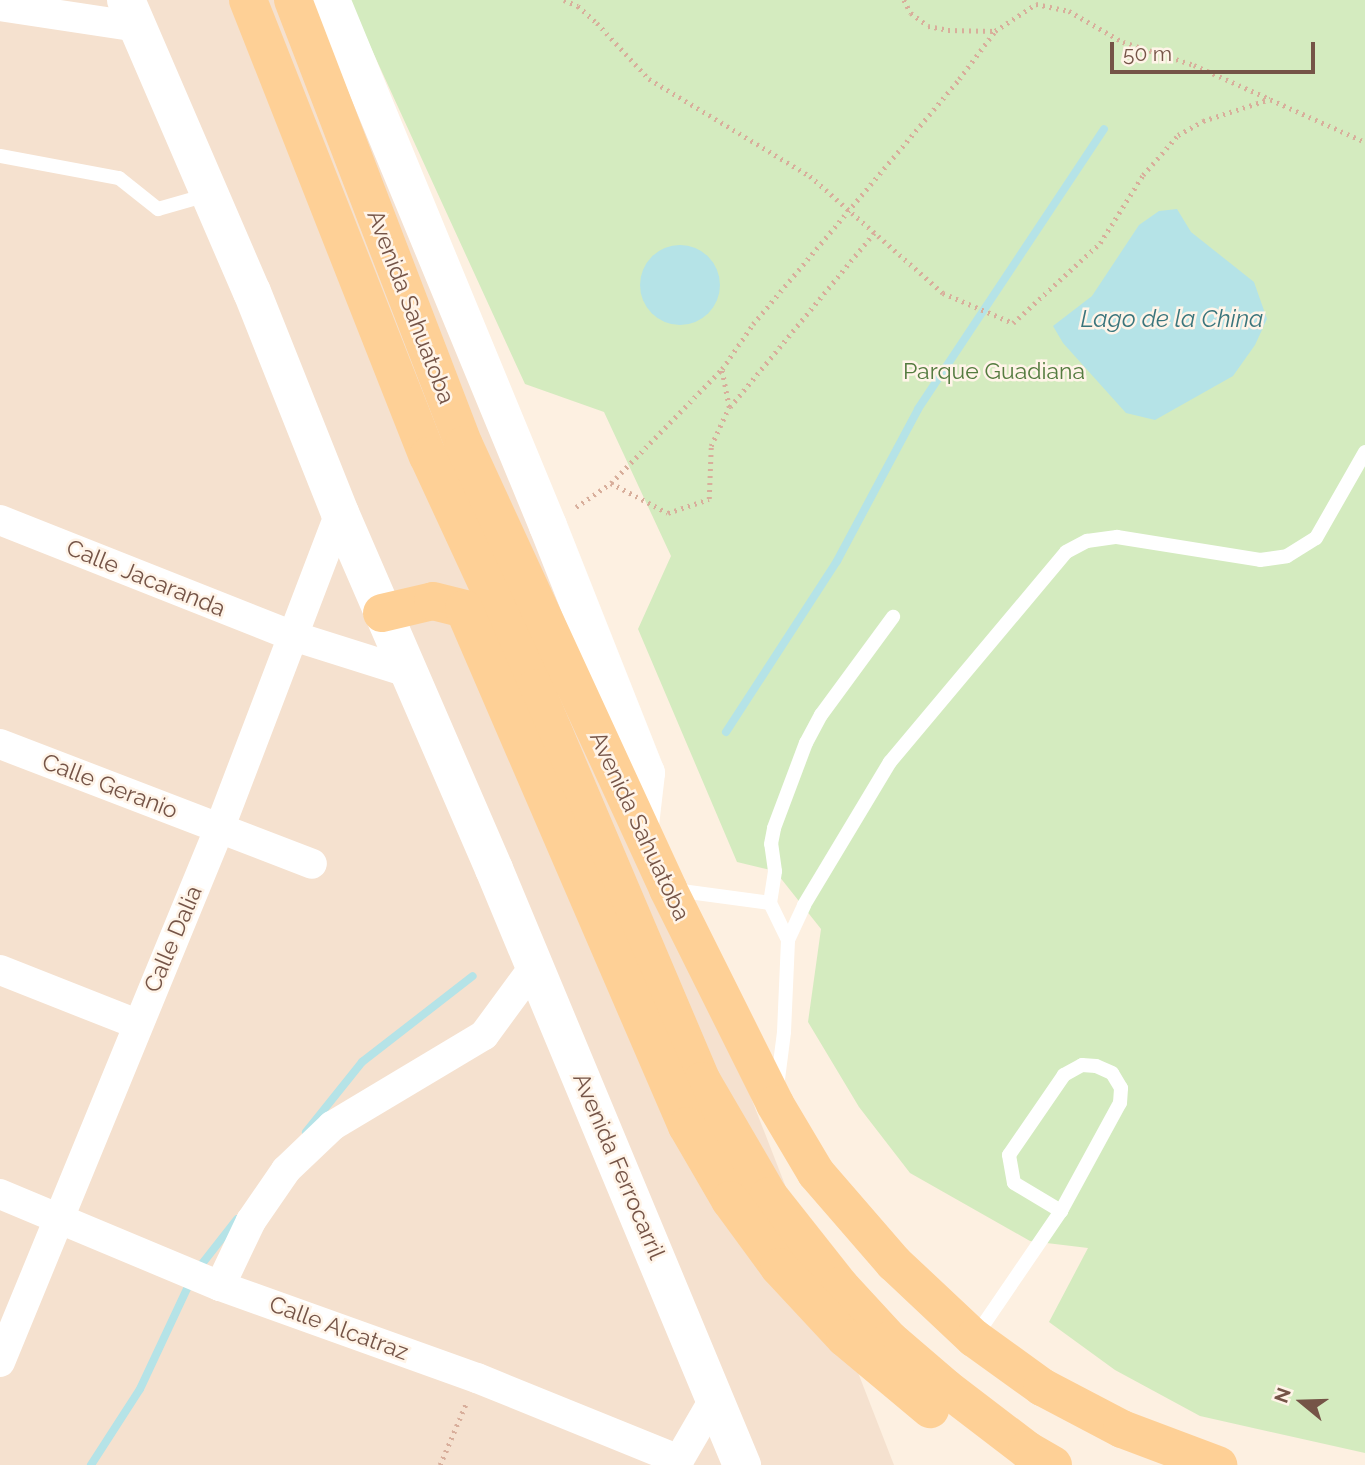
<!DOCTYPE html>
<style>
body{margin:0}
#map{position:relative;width:1365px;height:1465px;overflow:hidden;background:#fdf0e1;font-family:Raleway,sans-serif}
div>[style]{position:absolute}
.residential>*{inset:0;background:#f5e1cf}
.green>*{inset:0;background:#d4ebbf}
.water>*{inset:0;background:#b5e3e7}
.round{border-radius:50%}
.stream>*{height:8px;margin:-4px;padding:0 4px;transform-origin:4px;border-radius:4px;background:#b5e3e7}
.path>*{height:4.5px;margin-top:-2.25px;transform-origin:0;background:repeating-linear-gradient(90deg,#d8ae9b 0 2px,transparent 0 7px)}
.lane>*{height:14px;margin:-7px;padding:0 7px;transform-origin:7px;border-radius:7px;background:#fff}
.street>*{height:30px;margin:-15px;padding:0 15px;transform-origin:15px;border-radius:15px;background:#fff}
.secondary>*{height:38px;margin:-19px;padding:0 19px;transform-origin:19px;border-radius:19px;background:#fff}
.primary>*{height:38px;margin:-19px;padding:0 19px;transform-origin:19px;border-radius:19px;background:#fed096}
span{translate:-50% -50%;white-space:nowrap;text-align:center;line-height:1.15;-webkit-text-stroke:5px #fff4e8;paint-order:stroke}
.street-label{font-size:23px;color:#755447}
.park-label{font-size:23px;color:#547b3f}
.water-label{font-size:24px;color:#3a757c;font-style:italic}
.north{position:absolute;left:1267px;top:1367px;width:70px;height:70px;-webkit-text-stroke:5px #fff4e8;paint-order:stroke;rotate:289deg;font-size:19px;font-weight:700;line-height:28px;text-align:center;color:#755447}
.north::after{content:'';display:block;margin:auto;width:24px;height:32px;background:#755447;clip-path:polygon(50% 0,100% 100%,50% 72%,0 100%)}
.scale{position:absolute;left:1110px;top:42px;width:205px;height:32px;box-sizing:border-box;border:4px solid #755447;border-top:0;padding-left:9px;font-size:21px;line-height:24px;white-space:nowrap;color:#755447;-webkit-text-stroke:5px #fff4e8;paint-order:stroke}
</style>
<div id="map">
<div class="residential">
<div style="clip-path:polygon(0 0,324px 0,894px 1465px,0 1465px)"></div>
</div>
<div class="green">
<div style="clip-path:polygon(349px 0,1365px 0,1365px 1453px,1200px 1416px,1115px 1370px,1049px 1322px,1088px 1248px,1030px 1241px,910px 1173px,859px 1107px,808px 1022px,821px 929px,775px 871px,737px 862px,638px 629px,671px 556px,604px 412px,525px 384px)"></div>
</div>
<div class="water">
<div style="clip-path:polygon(1177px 209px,1191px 232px,1254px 282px,1267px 319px,1255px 345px,1233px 376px,1155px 420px,1126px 413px,1063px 343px,1053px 326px,1092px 296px,1139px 225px,1159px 211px)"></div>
<div class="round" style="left:640px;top:245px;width:80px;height:80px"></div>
</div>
<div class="stream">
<div style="left:726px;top:732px;width:204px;rotate:-57deg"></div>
<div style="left:837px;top:561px;width:172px;rotate:-61.9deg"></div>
<div style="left:918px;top:409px;width:336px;rotate:-56.4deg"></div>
<div style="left:306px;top:1132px;width:90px;rotate:-51.3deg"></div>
<div style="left:362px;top:1062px;width:140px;rotate:-37.8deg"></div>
<div style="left:198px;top:1269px;width:63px;rotate:-52deg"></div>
<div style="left:91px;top:1465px;width:90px;rotate:-57.2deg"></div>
<div style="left:140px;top:1389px;width:120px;rotate:-64.9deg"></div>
</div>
<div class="path">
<div style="left:564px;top:0;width:15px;rotate:23deg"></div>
<div style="left:578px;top:6px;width:25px;rotate:42deg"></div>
<div style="left:597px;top:23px;width:76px;rotate:47.1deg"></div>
<div style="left:649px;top:79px;width:188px;rotate:31.1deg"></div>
<div style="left:810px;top:176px;width:177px;rotate:41.3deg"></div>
<div style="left:943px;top:293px;width:76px;rotate:23.2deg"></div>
<div style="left:1013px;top:323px;width:118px;rotate:-42.6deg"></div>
<div style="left:1100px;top:243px;width:80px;rotate:-57.7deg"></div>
<div style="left:1143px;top:175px;width:53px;rotate:-48.8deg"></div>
<div style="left:1178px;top:135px;width:29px;rotate:-29deg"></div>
<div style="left:1203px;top:121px;width:71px;rotate:-18.2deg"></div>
<div style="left:904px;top:0;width:15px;rotate:62deg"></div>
<div style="left:911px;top:13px;width:21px;rotate:37deg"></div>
<div style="left:928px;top:26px;width:20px;rotate:11deg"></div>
<div style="left:948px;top:30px;width:47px;rotate:1.2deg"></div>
<div style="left:995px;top:31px;width:49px;rotate:-33.4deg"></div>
<div style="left:1036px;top:4px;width:34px;rotate:12deg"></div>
<div style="left:1069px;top:11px;width:62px;rotate:29.9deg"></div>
<div style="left:1123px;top:42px;width:75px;rotate:17.9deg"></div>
<div style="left:1194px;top:65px;width:188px;rotate:24.2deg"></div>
<div style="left:730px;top:407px;width:226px;rotate:-50.4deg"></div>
<div style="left:611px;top:483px;width:64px;rotate:27.8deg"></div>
<div style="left:668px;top:513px;width:43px;rotate:-18.9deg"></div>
<div style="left:709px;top:499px;width:53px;rotate:-87.8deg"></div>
<div style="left:711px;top:446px;width:43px;rotate:-65.2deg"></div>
<div style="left:729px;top:407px;width:38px;rotate:-101deg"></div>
<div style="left:576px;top:507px;width:42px;rotate:-34.4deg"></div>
<div style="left:611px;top:483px;width:159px;rotate:-45.8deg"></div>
<div style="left:722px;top:369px;width:55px;rotate:-55.4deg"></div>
<div style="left:753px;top:324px;width:320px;rotate:-49.9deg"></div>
<div style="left:959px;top:79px;width:60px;rotate:-53.1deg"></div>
<div style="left:440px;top:1465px;width:69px;rotate:-67.1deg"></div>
</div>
<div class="lane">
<div style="left:0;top:156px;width:121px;rotate:10.5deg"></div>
<div style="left:119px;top:178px;width:50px;rotate:38.5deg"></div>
<div style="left:158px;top:209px;width:51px;rotate:-15.9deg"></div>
<div style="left:674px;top:890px;width:97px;rotate:7.7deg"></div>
<div style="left:788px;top:940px;width:41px;rotate:-115.9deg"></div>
<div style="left:770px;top:903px;width:32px;rotate:-81deg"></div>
<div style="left:775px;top:871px;width:27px;rotate:-98deg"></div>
<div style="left:771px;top:844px;width:16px;rotate:-79deg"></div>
<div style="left:774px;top:828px;width:91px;rotate:-69.4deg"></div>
<div style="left:806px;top:743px;width:32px;rotate:-62deg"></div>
<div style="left:821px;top:715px;width:122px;rotate:-53.7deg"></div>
<div style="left:777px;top:1087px;width:55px;rotate:-82.7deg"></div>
<div style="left:784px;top:1032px;width:92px;rotate:-87.5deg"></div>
<div style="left:788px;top:940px;width:38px;rotate:-65deg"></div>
<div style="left:804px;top:905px;width:167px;rotate:-59deg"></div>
<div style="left:890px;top:762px;width:274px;rotate:-50deg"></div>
<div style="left:1066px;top:552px;width:24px;rotate:-28deg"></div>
<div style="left:1087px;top:541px;width:30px;rotate:-8deg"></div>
<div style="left:1117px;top:537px;width:145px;rotate:9.1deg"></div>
<div style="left:1260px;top:560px;width:27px;rotate:-8deg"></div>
<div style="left:1287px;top:556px;width:34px;rotate:-32deg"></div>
<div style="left:1316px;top:538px;width:99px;rotate:-60.3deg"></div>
<div style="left:975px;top:1337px;width:153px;rotate:-55.7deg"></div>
<div style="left:1061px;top:1211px;width:123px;rotate:-61.4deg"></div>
<div style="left:1120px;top:1103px;width:15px;rotate:-86deg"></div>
<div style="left:1121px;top:1088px;width:17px;rotate:-121deg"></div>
<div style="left:1112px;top:1073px;width:17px;rotate:-156deg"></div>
<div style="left:1096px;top:1066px;width:14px;rotate:-176deg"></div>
<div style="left:1082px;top:1065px;width:21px;rotate:151deg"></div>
<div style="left:1064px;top:1075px;width:97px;rotate:124.5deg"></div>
<div style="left:1009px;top:1155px;width:28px;rotate:80deg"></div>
<div style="left:1014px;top:1183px;width:55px;rotate:30.8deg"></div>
</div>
<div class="street">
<div style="left:0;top:6px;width:141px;rotate:8.6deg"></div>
<div style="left:0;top:520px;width:315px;rotate:21.6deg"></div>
<div style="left:293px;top:636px;width:123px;rotate:17.5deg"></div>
<div style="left:0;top:744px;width:334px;rotate:21deg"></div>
<div style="left:0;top:970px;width:147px;rotate:21.5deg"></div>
<div style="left:0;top:1194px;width:238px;rotate:22.7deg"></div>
<div style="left:220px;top:1286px;width:273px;rotate:19.7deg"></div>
<div style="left:477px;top:1378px;width:218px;rotate:22.1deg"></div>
<div style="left:220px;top:1286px;width:72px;rotate:-64.5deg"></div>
<div style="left:251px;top:1221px;width:62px;rotate:-55.5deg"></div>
<div style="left:286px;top:1170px;width:64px;rotate:-43.7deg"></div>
<div style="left:332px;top:1126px;width:177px;rotate:-30.9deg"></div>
<div style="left:484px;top:1035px;width:84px;rotate:-53.7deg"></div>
<div style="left:0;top:1362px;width:578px;rotate:-67.65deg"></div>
<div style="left:220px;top:827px;width:336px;rotate:-69.1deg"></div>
<div style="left:676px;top:1465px;width:80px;rotate:-59.9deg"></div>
</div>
<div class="secondary">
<div style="left:126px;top:0;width:318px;rotate:66.7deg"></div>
<div style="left:252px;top:292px;width:238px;rotate:68.3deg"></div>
<div style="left:340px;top:513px;width:388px;rotate:66.6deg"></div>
<div style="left:494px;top:869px;width:646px;rotate:67.41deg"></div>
<div style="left:331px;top:0;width:569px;rotate:67.58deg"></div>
<div style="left:548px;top:526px;width:266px;rotate:68.4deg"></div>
<div style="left:646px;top:773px;width:52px;rotate:96.6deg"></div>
</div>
<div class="primary">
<div style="left:248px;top:0;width:490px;rotate:68.5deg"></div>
<div style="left:428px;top:456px;width:255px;rotate:65.2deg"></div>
<div style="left:535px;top:688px;width:427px;rotate:67deg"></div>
<div style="left:702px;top:1081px;width:133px;rotate:59.8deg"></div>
<div style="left:769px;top:1196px;width:115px;rotate:51.7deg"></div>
<div style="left:840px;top:1286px;width:74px;rotate:47.2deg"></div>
<div style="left:890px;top:1340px;width:74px;rotate:40.6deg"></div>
<div style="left:946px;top:1388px;width:102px;rotate:37.4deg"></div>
<div style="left:1027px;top:1450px;width:30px;rotate:30deg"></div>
<div style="left:293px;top:0;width:477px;rotate:69deg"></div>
<div style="left:464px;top:445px;width:489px;rotate:65.3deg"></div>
<div style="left:668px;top:889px;width:240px;rotate:63.5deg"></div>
<div style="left:775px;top:1104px;width:80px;rotate:59.3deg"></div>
<div style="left:816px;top:1173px;width:119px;rotate:49.1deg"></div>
<div style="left:894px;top:1263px;width:110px;rotate:43.2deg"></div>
<div style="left:974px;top:1338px;width:84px;rotate:35.8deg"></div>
<div style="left:1042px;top:1387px;width:90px;rotate:27.7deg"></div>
<div style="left:1122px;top:1429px;width:103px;rotate:20.6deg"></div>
<div style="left:382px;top:613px;width:52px;rotate:-13.2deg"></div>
<div style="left:433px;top:601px;width:32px;rotate:14deg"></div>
<div style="left:464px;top:609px;width:563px;rotate:66.67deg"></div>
<div style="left:687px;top:1126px;width:86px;rotate:59.8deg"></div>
<div style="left:730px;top:1200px;width:83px;rotate:53.8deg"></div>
<div style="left:779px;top:1267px;width:97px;rotate:47.1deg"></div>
<div style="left:845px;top:1338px;width:111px;rotate:39.9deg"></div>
</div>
<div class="street-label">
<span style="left:411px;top:307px;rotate:69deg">Avenida Sahuatoba</span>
<span style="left:146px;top:578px;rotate:22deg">Calle Jacaranda</span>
<span style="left:110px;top:786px;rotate:21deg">Calle Geranio</span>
<span style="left:640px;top:826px;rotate:65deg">Avenida Sahuatoba</span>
<span style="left:173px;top:939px;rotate:-67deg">Calle Dalia</span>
<span style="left:619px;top:1166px;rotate:67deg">Avenida Ferrocarril</span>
<span style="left:339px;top:1328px;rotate:20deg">Calle Alcatraz</span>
</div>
<div class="park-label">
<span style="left:994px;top:371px">Parque Guadiana</span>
</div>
<div class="water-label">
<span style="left:1172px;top:319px">Lago de la China</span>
</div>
<div class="north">N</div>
<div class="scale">50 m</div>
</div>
